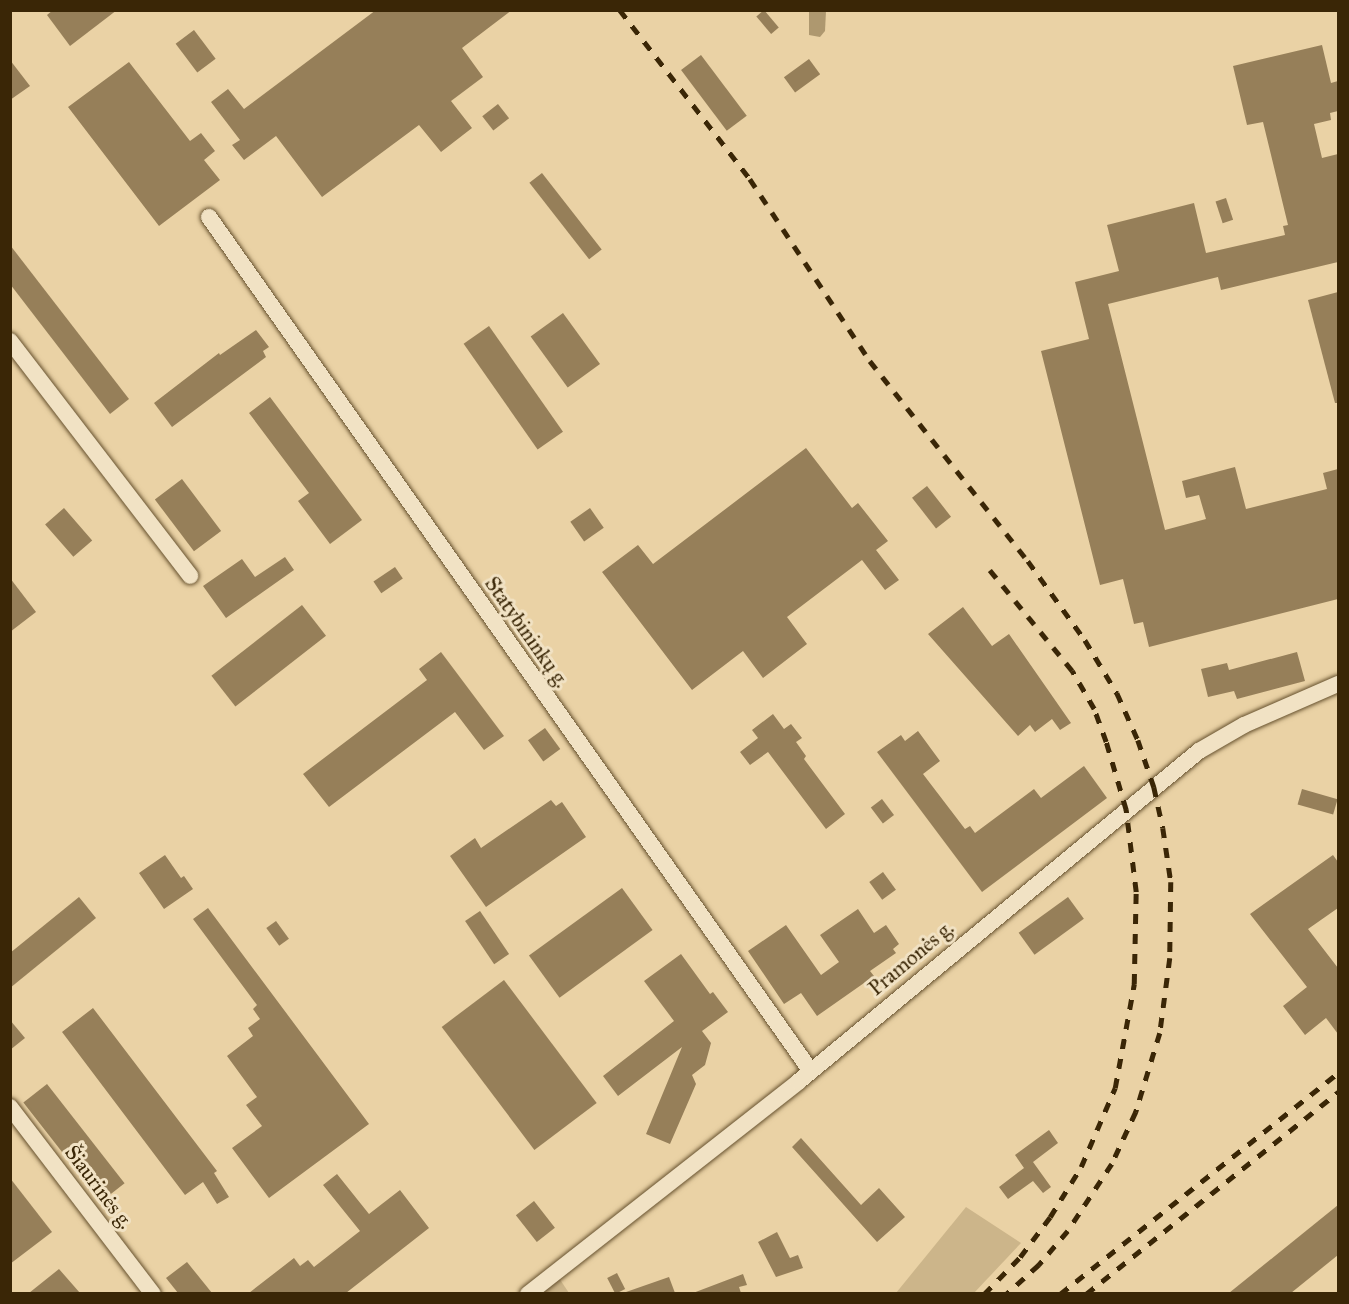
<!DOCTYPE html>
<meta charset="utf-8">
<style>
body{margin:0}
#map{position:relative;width:1349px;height:1304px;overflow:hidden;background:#ead2a5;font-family:"IM FELL Great Primer",serif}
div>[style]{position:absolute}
.green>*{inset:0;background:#ccb58a}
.water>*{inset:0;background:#ae986f}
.building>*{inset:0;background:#967f59;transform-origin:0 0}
.roads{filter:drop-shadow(0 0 2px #66512e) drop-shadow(0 0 2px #66512e)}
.street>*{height:16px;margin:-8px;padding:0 8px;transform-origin:8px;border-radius:8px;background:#f1e2c4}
.rail>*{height:4.5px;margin-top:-2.25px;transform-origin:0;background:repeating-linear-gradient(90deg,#3a2606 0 10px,transparent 0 20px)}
span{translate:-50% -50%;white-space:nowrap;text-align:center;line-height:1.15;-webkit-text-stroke:6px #f1e2c4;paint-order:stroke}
.street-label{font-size:21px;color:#3a2606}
.frame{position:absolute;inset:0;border:12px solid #3a2606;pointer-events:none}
</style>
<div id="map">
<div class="green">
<div style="clip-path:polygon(966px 1207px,1021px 1243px,974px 1293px,896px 1293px)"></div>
<div style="clip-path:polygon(559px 1278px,569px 1293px,539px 1294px)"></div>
</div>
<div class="water">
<div style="clip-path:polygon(809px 11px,826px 11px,825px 31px,820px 37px,809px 35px)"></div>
</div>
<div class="building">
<div style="clip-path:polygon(53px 10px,117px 10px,70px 46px,47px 15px)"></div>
<div style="clip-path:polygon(376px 10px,512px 10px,462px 48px,483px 77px,451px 101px,472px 128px,441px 152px,419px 125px,322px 197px,276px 136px,244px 160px,232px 145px,240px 140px,211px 102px,228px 89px,244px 109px)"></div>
<div style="left:764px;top:10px;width:23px;height:10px;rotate:50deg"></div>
<div style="left:194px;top:30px;width:36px;height:23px;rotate:53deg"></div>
<div style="clip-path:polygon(1322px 45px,1331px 83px,1338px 81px,1338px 111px,1330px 113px,1331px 120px,1314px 124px,1322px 158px,1338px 154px,1338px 262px,1221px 290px,1218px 277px,1108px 304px,1165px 530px,1206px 519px,1199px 495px,1186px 498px,1182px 481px,1235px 467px,1246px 509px,1327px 489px,1323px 473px,1338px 469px,1338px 599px,1149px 647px,1143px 622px,1134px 624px,1123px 579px,1100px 585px,1041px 351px,1089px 339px,1075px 282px,1119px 271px,1107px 225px,1194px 203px,1206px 253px,1285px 235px,1283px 226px,1288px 225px,1263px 122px,1247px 125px,1233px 66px)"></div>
<div style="left:701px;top:55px;width:76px;height:25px;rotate:53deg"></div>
<div style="left:809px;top:59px;width:19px;height:31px;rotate:54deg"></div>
<div style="clip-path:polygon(10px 60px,30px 86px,10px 100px)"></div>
<div style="clip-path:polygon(129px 62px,190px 141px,201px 133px,215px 151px,204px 160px,220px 180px,159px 226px,68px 107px)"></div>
<div style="left:498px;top:104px;width:18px;height:20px;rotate:52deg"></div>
<div style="left:542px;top:173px;width:97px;height:16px;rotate:52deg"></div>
<div style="left:1226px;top:198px;width:23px;height:11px;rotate:72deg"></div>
<div style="clip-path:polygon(10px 245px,129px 399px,110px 414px,10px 284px)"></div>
<div style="clip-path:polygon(1338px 292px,1338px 403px,1335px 403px,1308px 300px)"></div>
<div style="left:563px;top:313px;width:63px;height:40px;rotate:54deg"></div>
<div style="left:489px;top:326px;width:129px;height:31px;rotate:55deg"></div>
<div style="clip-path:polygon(256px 330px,269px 347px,263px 351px,266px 357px,172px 427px,154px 403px,219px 353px,220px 355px)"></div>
<div style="clip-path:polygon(270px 397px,362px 520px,330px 544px,298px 501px,309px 493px,249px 413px)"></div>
<div style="clip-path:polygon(806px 448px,852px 508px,858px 503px,888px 541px,876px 550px,899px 580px,885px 590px,862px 560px,787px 617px,807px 644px,763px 678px,743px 651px,692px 690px,602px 572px,638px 545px,653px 564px)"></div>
<div style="left:182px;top:479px;width:65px;height:34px;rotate:53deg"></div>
<div style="left:927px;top:486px;width:39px;height:19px;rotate:52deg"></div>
<div style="left:64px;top:508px;width:43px;height:25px;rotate:49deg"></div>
<div style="left:590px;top:508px;width:24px;height:24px;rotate:55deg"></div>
<div style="clip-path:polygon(285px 557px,294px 570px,226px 618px,203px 586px,242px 559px,255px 577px)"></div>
<div style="left:395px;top:567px;width:14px;height:26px;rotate:56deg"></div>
<div style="clip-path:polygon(10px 578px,36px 612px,10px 632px)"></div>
<div style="left:302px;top:605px;width:39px;height:115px;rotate:52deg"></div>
<div style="clip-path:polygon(963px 607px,992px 646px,1009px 634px,1071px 723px,1060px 730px,1052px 719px,1035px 732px,1030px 725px,1018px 736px,928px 634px)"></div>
<div style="clip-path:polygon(441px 652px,504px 736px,484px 750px,455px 712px,329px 807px,303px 774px,427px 680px,419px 669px)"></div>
<div style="clip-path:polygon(1297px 652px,1305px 681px,1237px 699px,1234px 691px,1208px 697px,1201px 669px,1227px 663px,1229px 670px)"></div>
<div style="clip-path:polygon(773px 714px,784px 729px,791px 724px,802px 738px,796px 742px,806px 756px,804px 759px,845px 814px,826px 829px,768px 752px,750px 765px,740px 752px,758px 738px,752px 730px)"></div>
<div style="left:545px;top:728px;width:26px;height:21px;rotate:54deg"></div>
<div style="clip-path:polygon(918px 731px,940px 761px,923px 774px,965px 829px,970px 826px,975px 833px,1034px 789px,1041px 798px,1084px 766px,1107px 798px,982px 892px,877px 752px,901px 735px,905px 741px)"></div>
<div style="left:1302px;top:789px;width:37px;height:16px;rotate:16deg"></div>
<div style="left:882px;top:799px;width:20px;height:14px;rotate:53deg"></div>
<div style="clip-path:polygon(551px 800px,556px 806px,562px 802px,586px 837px,486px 907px,450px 856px,475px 838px,481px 848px)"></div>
<div style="clip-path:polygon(165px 855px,181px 878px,184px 876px,193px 889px,164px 909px,139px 873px)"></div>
<div style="clip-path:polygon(1333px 855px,1338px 862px,1338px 908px,1308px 929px,1338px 968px,1338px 1034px,1326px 1018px,1305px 1035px,1283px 1006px,1307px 987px,1250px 914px)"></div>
<div style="left:883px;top:872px;width:22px;height:17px;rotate:54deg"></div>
<div style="left:622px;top:888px;width:52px;height:115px;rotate:54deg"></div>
<div style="clip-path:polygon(79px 897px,96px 918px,10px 988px,10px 953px)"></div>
<div style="left:1068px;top:897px;width:27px;height:61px;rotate:54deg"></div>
<div style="clip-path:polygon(208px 908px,369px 1124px,269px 1198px,232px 1148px,262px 1126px,246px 1105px,257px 1097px,227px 1056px,253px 1036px,248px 1028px,260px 1019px,253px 1009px,257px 1005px,193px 919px)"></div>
<div style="clip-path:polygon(858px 909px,874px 933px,886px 925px,899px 944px,893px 949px,896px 953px,870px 971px,874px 976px,817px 1016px,801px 993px,784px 1004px,748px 951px,786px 925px,821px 975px,839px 962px,820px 935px)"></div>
<div style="left:480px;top:911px;width:52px;height:18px;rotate:56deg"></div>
<div style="left:276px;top:921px;width:22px;height:12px;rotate:54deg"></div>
<div style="clip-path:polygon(681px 954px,710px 994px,713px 992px,728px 1012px,702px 1031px,711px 1043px,705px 1065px,692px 1075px,696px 1084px,670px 1144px,646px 1134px,682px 1047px,618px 1096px,603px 1076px,674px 1021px,644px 981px)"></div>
<div style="left:504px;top:980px;width:154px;height:78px;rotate:53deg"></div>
<div style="clip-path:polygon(93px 1008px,217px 1171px,214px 1173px,229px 1197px,217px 1204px,203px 1182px,185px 1195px,62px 1032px)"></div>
<div style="clip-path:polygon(10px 1020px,25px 1038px,10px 1050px)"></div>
<div style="left:47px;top:1084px;width:126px;height:30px;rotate:52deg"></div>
<div style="clip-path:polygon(1049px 1130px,1058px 1143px,1033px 1162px,1051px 1187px,1043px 1193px,1033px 1181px,1008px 1199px,999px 1187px,1024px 1168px,1015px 1155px)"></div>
<div style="clip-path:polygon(801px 1138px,861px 1205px,879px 1188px,905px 1217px,877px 1242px,792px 1147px)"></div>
<div style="clip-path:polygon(337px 1174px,369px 1214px,400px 1190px,429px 1228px,346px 1293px,249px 1293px,294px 1258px,300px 1266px,308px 1260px,314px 1267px,360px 1231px,323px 1185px)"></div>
<div style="clip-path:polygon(10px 1178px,52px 1232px,10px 1264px)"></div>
<div style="left:534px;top:1201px;width:34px;height:23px;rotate:52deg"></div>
<div style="clip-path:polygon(1338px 1205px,1338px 1255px,1291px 1293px,1229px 1293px)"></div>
<div style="clip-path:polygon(777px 1232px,790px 1258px,798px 1255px,803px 1268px,776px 1277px,758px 1242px)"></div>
<div style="clip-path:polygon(187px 1262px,212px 1293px,178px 1293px,166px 1278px)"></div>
<div style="clip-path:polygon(59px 1269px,80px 1293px,29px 1293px)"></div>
<div style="left:617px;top:1273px;width:18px;height:11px;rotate:63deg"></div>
<div style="clip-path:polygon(743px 1274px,747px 1285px,739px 1287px,741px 1293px,693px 1293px)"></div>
<div style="clip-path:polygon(669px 1277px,675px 1293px,627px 1293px,626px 1292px)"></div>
</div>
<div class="roads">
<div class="street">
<div style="left:209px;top:217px;width:1043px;rotate:54.83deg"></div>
<div style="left:10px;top:341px;width:296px;rotate:52.5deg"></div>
<div style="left:10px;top:1107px;width:235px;rotate:52.6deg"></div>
<div style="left:528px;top:1294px;width:343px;rotate:-38.1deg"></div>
<div style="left:798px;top:1082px;width:520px;rotate:-39.54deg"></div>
<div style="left:1199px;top:751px;width:52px;rotate:-30deg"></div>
<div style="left:1244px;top:725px;width:103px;rotate:-23.6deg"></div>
</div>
</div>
<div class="rail">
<div style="left:620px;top:10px;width:213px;rotate:52.4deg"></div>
<div style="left:750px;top:179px;width:218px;rotate:56.6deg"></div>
<div style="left:870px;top:361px;width:255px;rotate:51.7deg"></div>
<div style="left:1028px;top:561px;width:97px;rotate:54.2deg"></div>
<div style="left:1085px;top:640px;width:62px;rotate:58.9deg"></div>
<div style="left:1117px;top:693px;width:51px;rotate:65.9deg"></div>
<div style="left:1138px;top:740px;width:50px;rotate:71.2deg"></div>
<div style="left:1154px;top:787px;width:42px;rotate:77.6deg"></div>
<div style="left:1163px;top:828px;width:55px;rotate:81.6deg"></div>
<div style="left:1171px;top:882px;width:76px;rotate:90.8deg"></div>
<div style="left:1170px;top:958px;width:76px;rotate:97.6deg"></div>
<div style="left:1160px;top:1033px;width:83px;rotate:106.9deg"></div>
<div style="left:1136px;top:1112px;width:57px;rotate:114.8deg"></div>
<div style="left:1112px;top:1164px;width:80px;rotate:123.3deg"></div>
<div style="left:1068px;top:1231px;width:45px;rotate:130.5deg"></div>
<div style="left:1039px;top:1265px;width:43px;rotate:137.8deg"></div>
<div style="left:984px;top:1294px;width:52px;rotate:-45.8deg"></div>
<div style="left:1020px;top:1257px;width:50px;rotate:-53.1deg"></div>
<div style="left:1050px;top:1217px;width:59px;rotate:-58.2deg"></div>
<div style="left:1081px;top:1167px;width:86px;rotate:-66.7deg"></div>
<div style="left:1115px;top:1088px;width:106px;rotate:-79.6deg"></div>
<div style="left:1134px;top:984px;width:92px;rotate:-88.8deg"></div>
<div style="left:1136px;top:892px;width:83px;rotate:-97deg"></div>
<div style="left:1126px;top:810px;width:71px;rotate:-106.4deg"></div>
<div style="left:1106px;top:742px;width:35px;rotate:-110deg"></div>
<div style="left:1094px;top:709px;width:44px;rotate:-120.1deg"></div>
<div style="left:1072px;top:671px;width:136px;rotate:-129.3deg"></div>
<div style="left:1060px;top:1294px;width:355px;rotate:-38.5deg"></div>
<div style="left:1086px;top:1294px;width:323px;rotate:-38.7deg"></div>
</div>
<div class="street-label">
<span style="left:527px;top:632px;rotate:55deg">Statybininkų g.</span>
<span style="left:911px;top:958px;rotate:-40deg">Pramonės g.</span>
<span style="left:99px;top:1187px;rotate:53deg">Šiaurinės g.</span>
</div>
<div class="frame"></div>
</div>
